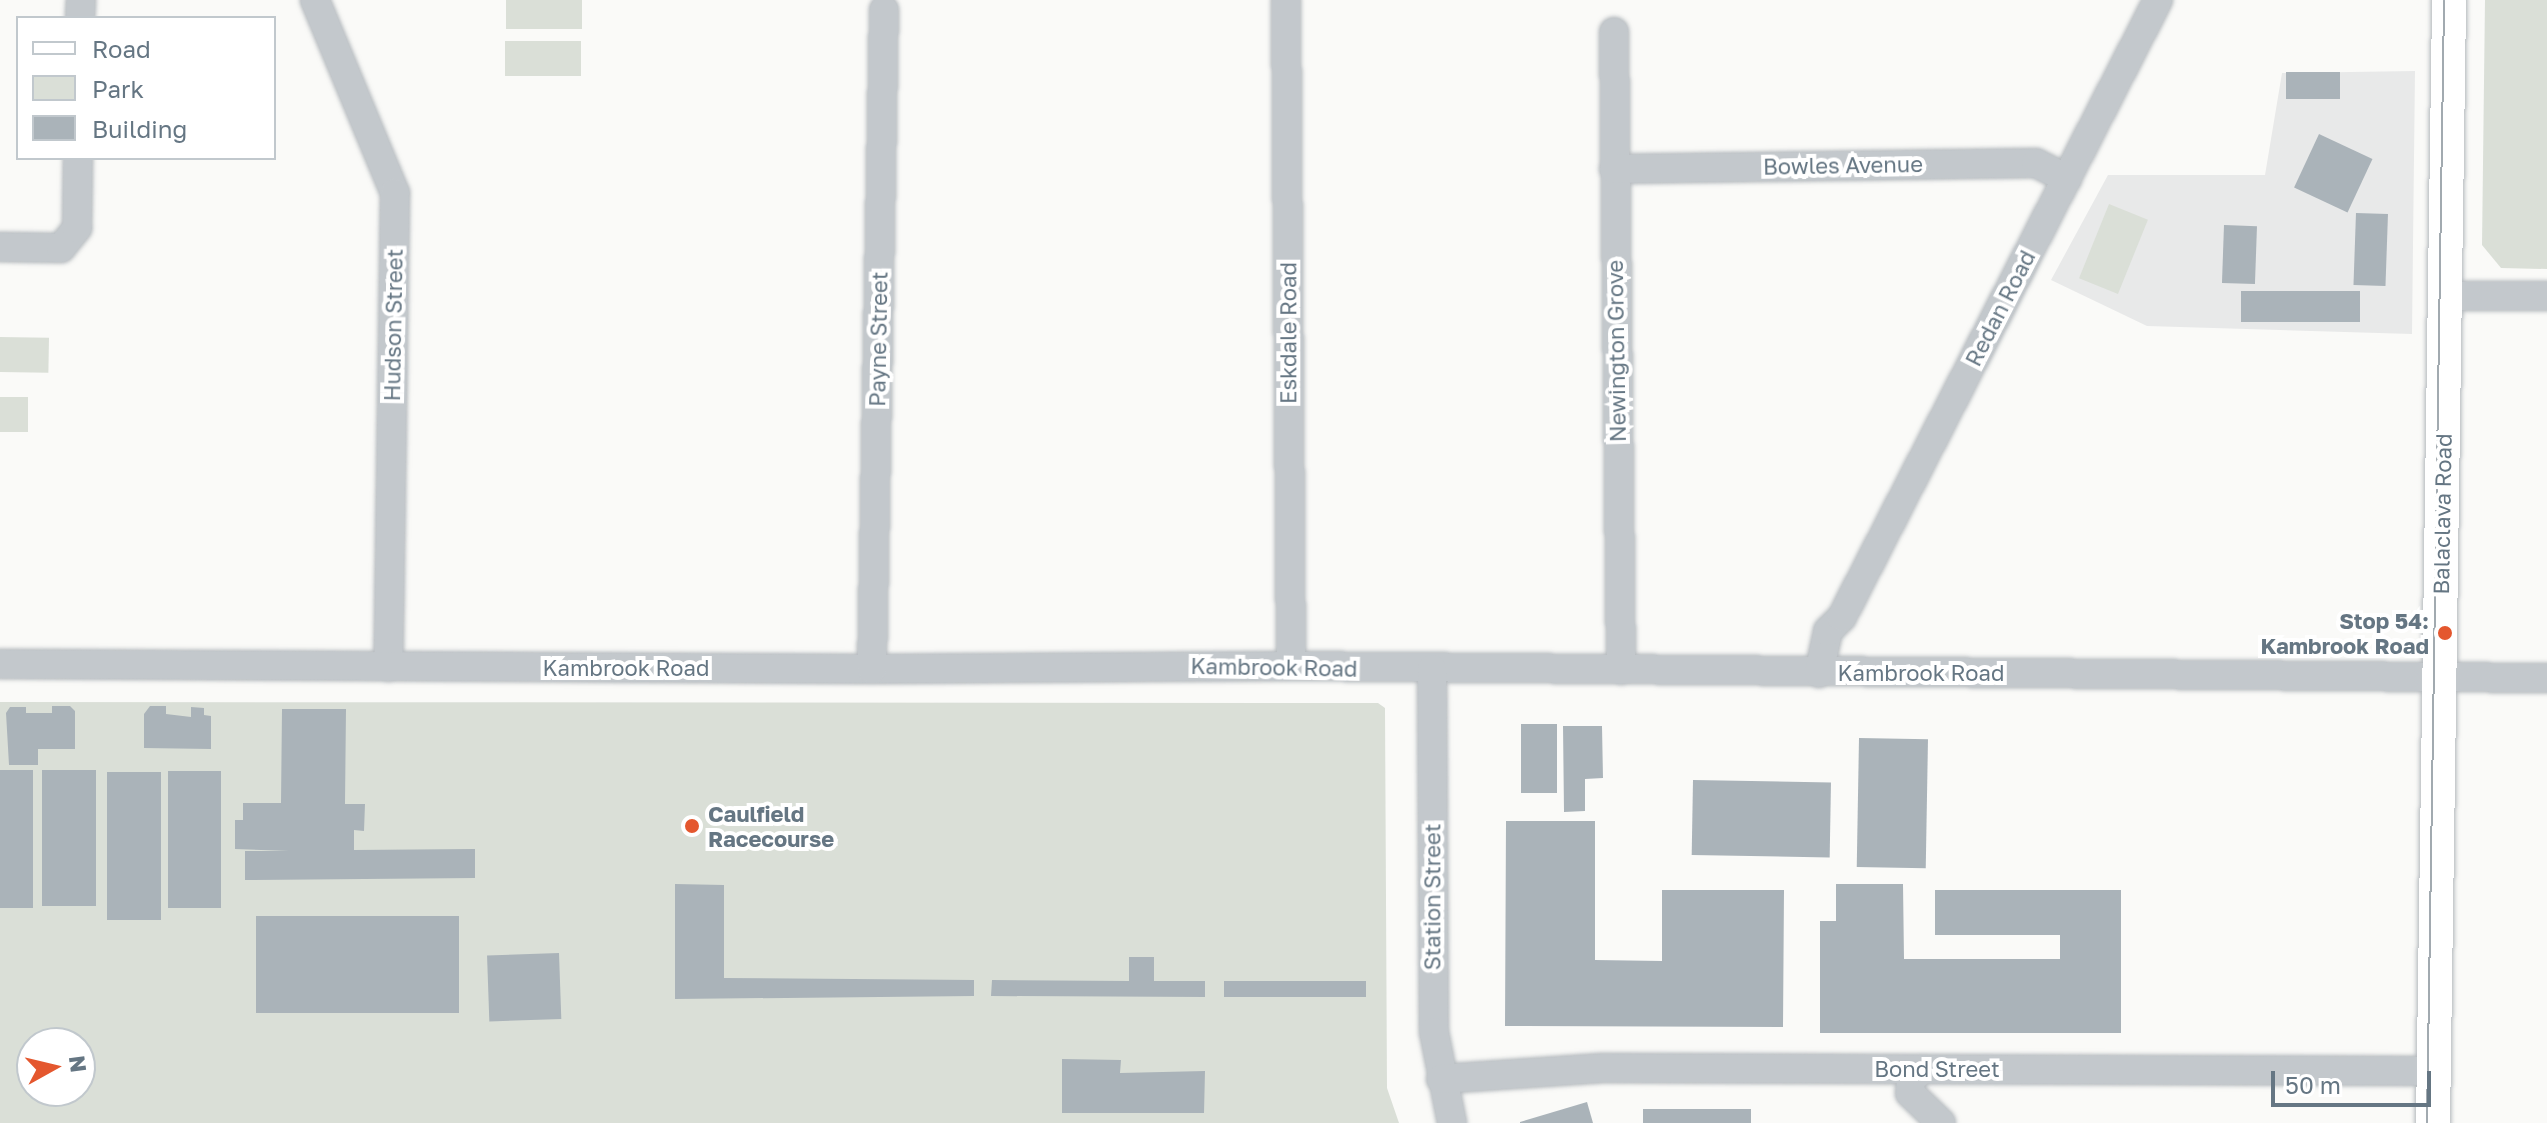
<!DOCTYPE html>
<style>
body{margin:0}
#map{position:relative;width:2547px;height:1123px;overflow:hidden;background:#fafaf8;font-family:"Golos Text",sans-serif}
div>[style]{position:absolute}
.built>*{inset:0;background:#e8e9e9}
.green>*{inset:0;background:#dadfd7;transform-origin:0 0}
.building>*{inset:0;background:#aab3b9;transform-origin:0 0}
.roads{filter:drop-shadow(0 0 2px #b5babe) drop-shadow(0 0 2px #b5babe)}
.minor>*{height:28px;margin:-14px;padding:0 14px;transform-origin:14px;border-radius:14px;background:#c3c8cc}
.major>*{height:34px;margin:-17px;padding:0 17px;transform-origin:17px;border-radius:17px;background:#fff}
.tram>*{height:2px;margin:-1px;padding:0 1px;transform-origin:1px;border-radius:1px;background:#a2aab0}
.dots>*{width:22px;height:22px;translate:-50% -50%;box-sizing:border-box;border:4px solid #fff;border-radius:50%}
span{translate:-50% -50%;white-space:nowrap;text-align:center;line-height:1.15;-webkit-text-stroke:8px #fff;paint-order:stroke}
.street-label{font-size:22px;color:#657683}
.poi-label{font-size:22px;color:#657683;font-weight:700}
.right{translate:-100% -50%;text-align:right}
.left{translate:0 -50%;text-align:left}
.legend{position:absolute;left:16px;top:16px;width:260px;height:144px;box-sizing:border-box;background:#fff;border:2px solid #c1c8cd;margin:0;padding:10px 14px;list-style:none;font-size:24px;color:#657683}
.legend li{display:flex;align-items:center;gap:16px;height:40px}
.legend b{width:40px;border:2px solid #c1c8cd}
.north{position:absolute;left:16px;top:1027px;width:80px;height:80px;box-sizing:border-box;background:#fff;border:2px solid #c1c8cd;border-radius:50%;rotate:82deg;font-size:22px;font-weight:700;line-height:32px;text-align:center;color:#657683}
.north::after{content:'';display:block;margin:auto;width:28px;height:36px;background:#e4572e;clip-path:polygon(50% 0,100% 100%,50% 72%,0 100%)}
.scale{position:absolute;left:2271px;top:1071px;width:160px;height:36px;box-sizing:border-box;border:4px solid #657683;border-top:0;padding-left:10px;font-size:24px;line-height:28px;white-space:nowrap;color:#657683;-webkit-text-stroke:6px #fff;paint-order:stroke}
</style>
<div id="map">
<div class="built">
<div style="clip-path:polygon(2415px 71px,2412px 334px,2147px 326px,2051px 280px,2108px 175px,2265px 175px,2282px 73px)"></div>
</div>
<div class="green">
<div style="left:506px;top:0;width:76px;height:29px"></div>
<div style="clip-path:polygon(2485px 0,2547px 0,2547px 269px,2501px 268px,2482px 245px)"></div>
<div style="left:505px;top:41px;width:76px;height:35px"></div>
<div style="left:2109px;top:204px;width:42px;height:80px;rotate:22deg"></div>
<div style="left:0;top:337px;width:49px;height:35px;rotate:1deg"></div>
<div style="left:0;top:397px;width:28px;height:35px"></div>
<div style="clip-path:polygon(evenodd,0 702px,1378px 703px,1385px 708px,1387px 1088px,1399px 1123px,0 1123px,0 702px,32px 1043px,80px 1043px,80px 1091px,32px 1091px,32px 1043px)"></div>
</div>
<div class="building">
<div style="left:2340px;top:72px;width:27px;height:54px;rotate:90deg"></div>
<div style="left:2319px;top:134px;width:59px;height:59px;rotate:25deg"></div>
<div style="left:2356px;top:213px;width:32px;height:72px;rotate:2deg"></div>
<div style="left:2224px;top:225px;width:33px;height:58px;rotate:2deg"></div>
<div style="left:2241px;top:291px;width:119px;height:31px"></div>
<div style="clip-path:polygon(52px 706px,70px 706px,75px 711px,75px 749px,38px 749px,38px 765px,9px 765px,6px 713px,10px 707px,26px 707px,26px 713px,52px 713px)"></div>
<div style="clip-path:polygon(150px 706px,166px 706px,166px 714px,191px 717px,191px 707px,204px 708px,204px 715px,211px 716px,211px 749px,144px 748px,144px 714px)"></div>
<div style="clip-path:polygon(282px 709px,346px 709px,345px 804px,365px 804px,364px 831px,354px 830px,354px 850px,475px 849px,475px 878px,245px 880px,245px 851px,289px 851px,235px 849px,235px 820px,243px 820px,243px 803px,281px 803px)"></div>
<div style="left:1521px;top:724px;width:36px;height:69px"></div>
<div style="clip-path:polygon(1563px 726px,1602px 726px,1603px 778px,1585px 779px,1585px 811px,1564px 812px)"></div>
<div style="left:1859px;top:738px;width:69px;height:129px;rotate:1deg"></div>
<div style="left:0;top:770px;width:33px;height:138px"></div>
<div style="left:42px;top:770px;width:54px;height:136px"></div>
<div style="left:168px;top:771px;width:53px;height:137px"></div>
<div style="left:107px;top:772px;width:54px;height:148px"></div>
<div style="left:1693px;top:780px;width:138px;height:75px;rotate:1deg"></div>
<div style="clip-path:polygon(1506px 821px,1595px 821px,1595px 960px,1662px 961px,1662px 890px,1784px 890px,1783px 1027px,1505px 1026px)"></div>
<div style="clip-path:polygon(675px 884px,724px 885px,724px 978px,974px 980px,974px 996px,675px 999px)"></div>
<div style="clip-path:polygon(1836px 884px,1903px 884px,1904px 959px,2060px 959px,2060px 935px,1935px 935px,1935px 890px,2121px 890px,2121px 1033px,1820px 1033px,1820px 921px,1836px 921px)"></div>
<div style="left:256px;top:916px;width:203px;height:97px"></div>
<div style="left:559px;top:953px;width:66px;height:72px;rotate:88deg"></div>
<div style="clip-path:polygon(1129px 957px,1154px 957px,1154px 981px,1205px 981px,1205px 997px,991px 996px,992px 980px,1129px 981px)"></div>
<div style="left:1224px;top:981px;width:142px;height:16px"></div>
<div style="clip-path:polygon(1062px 1059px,1121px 1060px,1120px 1073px,1205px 1071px,1204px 1113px,1062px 1113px)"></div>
<div style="clip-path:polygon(1587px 1102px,1593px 1123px,1520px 1123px,1520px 1122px)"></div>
<div style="left:1643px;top:1109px;width:108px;height:14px"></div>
</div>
<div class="roads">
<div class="minor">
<div style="left:315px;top:0;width:209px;rotate:67.5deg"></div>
<div style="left:395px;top:193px;width:474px;rotate:90.8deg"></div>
<div style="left:1286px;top:0;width:666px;rotate:89.57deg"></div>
<div style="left:80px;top:18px;width:18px;rotate:-87deg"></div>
<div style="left:1614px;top:32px;width:638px;rotate:89.37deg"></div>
<div style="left:1614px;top:169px;width:422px;rotate:-0.8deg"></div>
<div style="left:2036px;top:163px;width:35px;rotate:27deg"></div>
<div style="left:0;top:247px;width:61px;rotate:0.9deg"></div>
<div style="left:61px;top:248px;width:26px;rotate:-51deg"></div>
<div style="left:77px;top:228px;width:70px;rotate:-89.2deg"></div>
<div style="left:2445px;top:296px;width:102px"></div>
<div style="left:0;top:664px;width:872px;rotate:0.33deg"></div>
<div style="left:872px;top:669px;width:419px;rotate:-0.4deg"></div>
<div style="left:1291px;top:666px;width:1256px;rotate:0.55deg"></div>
<div style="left:872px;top:669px;width:659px;rotate:-88.96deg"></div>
<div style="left:1432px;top:669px;width:363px;rotate:89.7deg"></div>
<div style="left:1434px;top:1032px;width:93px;rotate:78.8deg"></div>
<div style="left:1819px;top:673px;width:43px;rotate:-77.9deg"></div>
<div style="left:1828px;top:631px;width:20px;rotate:-45deg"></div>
<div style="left:1842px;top:617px;width:693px;rotate:-62.88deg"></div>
<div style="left:1923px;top:1069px;width:16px;rotate:140deg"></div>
<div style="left:1911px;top:1079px;width:14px;rotate:94deg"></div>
<div style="left:1910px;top:1093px;width:43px;rotate:44.1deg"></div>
<div style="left:1441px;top:1079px;width:162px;rotate:-3.9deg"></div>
<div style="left:1603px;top:1068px;width:830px;rotate:0.21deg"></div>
</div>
<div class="major">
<div style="left:2433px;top:1123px;width:1123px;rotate:-89.18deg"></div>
</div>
</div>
<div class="tram">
<div style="left:2427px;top:1123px;width:1123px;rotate:-89.13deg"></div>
</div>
<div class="dots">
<div style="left:2445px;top:633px;background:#e4572e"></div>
<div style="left:692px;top:826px;background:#e4572e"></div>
</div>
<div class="street-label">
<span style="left:1843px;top:165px;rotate:-1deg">Bowles Avenue</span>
<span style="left:2000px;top:308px;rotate:-63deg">Redan Road</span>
<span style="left:393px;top:325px;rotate:-89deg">Hudson Street</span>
<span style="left:1288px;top:333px;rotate:-90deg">Eskdale Road</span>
<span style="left:878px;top:339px;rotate:-89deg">Payne Street</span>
<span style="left:1616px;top:351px;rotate:-91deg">Newington Grove</span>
<span style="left:2442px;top:514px;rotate:-89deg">Balaclava Road</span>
<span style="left:1274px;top:667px;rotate:1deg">Kambrook Road</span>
<span style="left:626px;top:668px">Kambrook Road</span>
<span style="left:1921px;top:673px">Kambrook Road</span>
<span style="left:1432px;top:897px;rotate:-90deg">Station Street</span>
<span style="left:1937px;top:1069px">Bond Street</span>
</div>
<div class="poi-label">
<span class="right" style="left:2429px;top:633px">Stop 54:<br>Kambrook Road</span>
<span class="left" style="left:708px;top:826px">Caulfield<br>Racecourse</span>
</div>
<ul class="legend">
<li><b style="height:10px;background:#fff"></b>Road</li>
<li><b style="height:22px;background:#dadfd7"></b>Park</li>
<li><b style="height:22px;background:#aab3b9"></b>Building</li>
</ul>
<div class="north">N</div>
<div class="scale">50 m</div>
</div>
